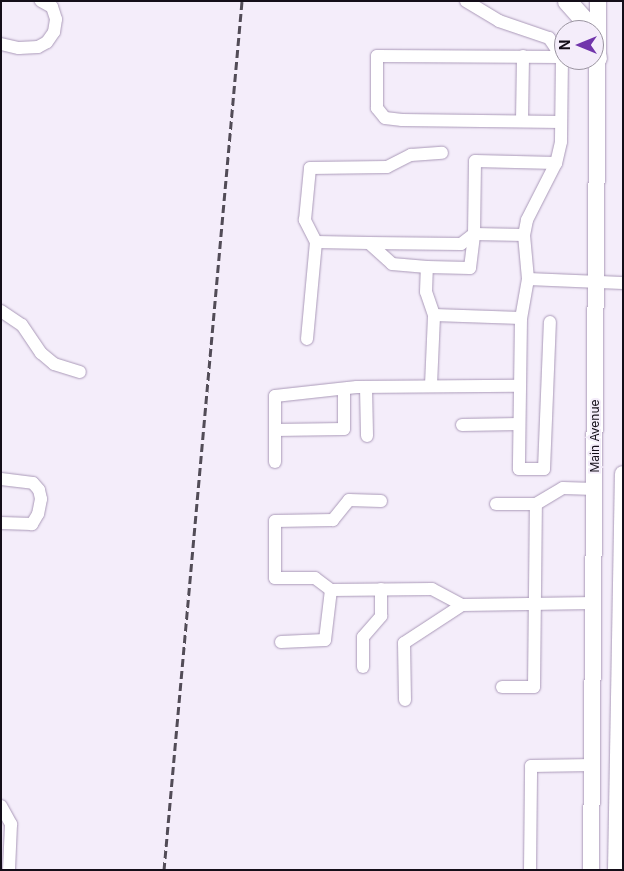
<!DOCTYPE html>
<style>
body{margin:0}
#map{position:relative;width:624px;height:871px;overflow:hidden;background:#f4edfa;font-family:Inter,sans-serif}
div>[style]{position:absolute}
.roads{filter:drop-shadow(0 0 1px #aa99b8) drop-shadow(0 0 1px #aa99b8)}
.minor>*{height:12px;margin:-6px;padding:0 6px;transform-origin:6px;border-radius:6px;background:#fff}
.major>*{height:16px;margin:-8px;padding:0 8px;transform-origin:8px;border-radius:8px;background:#fff}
.highway>*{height:19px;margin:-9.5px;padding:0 9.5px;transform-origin:9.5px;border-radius:9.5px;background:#fff}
.rail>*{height:3px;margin-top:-1.5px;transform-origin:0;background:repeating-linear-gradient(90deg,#524c57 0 8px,transparent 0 12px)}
span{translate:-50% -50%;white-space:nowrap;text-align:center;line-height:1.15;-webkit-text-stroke:4px #f4edfa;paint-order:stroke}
.street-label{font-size:12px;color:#140e19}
.frame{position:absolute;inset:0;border:2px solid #140e19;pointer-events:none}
.north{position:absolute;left:554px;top:20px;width:50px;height:50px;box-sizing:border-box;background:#f4edfa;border:1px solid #9a94a0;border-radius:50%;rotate:270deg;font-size:14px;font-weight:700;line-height:20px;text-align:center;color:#140e19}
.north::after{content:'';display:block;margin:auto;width:18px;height:22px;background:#7135ab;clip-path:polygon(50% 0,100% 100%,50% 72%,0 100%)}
</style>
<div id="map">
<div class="roads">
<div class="minor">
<div style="left:466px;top:1px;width:39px;rotate:31deg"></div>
<div style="left:499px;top:21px;width:53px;rotate:18.8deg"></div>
<div style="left:549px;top:38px;width:23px;rotate:56deg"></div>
<div style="left:1px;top:44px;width:18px;rotate:13deg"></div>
<div style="left:19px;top:48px;width:19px;rotate:-3deg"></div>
<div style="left:38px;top:47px;width:10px;rotate:-29deg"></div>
<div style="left:47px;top:42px;width:12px;rotate:-55deg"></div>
<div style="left:54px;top:32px;width:13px;rotate:-81deg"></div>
<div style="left:56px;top:19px;width:13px;rotate:-108deg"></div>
<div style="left:52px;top:7px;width:13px;rotate:-151deg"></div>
<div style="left:562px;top:57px;width:85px;rotate:90.7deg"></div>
<div style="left:561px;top:142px;width:22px;rotate:103deg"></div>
<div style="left:556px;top:163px;width:64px;rotate:117deg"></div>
<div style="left:527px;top:220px;width:15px;rotate:101deg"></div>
<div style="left:524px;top:235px;width:44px;rotate:84.8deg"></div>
<div style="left:528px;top:279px;width:95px;rotate:2.4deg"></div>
<div style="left:522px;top:121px;width:65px;rotate:-89.1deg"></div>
<div style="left:561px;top:122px;width:159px;rotate:-179.3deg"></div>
<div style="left:402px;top:120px;width:17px;rotate:-173deg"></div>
<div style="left:385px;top:118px;width:13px;rotate:-129deg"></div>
<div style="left:377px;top:108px;width:52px;rotate:-90deg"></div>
<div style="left:377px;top:56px;width:185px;rotate:0.3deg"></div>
<div style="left:524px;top:235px;width:50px;rotate:-178.9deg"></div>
<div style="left:474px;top:234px;width:73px;rotate:-89.2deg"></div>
<div style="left:475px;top:161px;width:81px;rotate:1.4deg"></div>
<div style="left:316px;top:242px;width:53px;rotate:1.1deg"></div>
<div style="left:369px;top:243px;width:31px;rotate:42deg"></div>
<div style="left:392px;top:264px;width:35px;rotate:5deg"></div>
<div style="left:369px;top:243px;width:92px;rotate:0.6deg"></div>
<div style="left:461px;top:244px;width:16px;rotate:-38deg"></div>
<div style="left:528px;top:279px;width:40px;rotate:100deg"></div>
<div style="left:521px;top:318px;width:151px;rotate:90.8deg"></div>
<div style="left:519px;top:469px;width:25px"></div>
<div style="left:544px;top:469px;width:147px;rotate:-87.7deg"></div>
<div style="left:1px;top:311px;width:25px;rotate:34deg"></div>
<div style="left:22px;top:325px;width:34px;rotate:56deg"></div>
<div style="left:41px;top:353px;width:17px;rotate:40deg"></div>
<div style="left:54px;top:364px;width:27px;rotate:17deg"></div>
<div style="left:434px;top:315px;width:24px;rotate:-109deg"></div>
<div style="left:426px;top:292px;width:25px;rotate:-88deg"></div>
<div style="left:427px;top:267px;width:43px;rotate:1.3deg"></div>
<div style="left:470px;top:268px;width:34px;rotate:-83deg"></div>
<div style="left:307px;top:339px;width:97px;rotate:-84.7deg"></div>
<div style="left:316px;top:242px;width:25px;rotate:-117deg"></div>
<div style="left:305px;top:220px;width:52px;rotate:-84.5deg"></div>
<div style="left:310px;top:168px;width:77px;rotate:-0.7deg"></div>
<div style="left:387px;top:167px;width:27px;rotate:-27deg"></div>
<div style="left:411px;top:155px;width:31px;rotate:-4deg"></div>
<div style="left:431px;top:385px;width:70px;rotate:-87.5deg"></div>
<div style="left:434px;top:315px;width:87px;rotate:2deg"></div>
<div style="left:366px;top:387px;width:49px;rotate:88.8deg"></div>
<div style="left:462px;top:425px;width:57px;rotate:-1deg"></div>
<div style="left:275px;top:430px;width:69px;rotate:-0.8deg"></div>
<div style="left:344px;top:429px;width:40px;rotate:-90deg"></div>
<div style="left:275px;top:462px;width:66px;rotate:-90deg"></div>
<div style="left:275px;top:396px;width:82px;rotate:-6.3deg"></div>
<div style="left:357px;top:387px;width:162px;rotate:-0.4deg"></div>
<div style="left:1px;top:479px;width:32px;rotate:7deg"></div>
<div style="left:33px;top:483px;width:9px;rotate:49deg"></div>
<div style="left:39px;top:490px;width:9px;rotate:77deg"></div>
<div style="left:41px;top:499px;width:15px;rotate:101deg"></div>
<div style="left:38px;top:514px;width:12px;rotate:121deg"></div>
<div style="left:32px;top:524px;width:31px;rotate:-178deg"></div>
<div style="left:381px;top:501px;width:32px;rotate:-178deg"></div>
<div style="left:349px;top:500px;width:26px;rotate:129deg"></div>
<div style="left:333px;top:520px;width:58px;rotate:179deg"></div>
<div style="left:275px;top:521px;width:57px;rotate:90deg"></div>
<div style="left:275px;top:578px;width:40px"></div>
<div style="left:315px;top:578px;width:20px;rotate:37deg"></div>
<div style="left:331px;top:590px;width:101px;rotate:-0.6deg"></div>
<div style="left:432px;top:589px;width:34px;rotate:28deg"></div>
<div style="left:462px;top:605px;width:132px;rotate:-0.9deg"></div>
<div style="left:496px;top:504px;width:40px"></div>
<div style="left:281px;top:642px;width:44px;rotate:-2.6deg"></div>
<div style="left:325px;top:640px;width:50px;rotate:-83.2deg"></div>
<div style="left:363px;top:667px;width:30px;rotate:-90deg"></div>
<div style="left:363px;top:637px;width:28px;rotate:-49deg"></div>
<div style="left:381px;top:616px;width:27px;rotate:-90deg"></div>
<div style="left:502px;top:687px;width:32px"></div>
<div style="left:534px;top:687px;width:183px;rotate:-89.4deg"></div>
<div style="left:536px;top:504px;width:31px;rotate:-31deg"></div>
<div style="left:563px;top:488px;width:32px;rotate:2deg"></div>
<div style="left:405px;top:700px;width:57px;rotate:-91deg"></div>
<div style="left:404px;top:643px;width:69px;rotate:-33.2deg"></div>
<div style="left:1px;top:806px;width:21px;rotate:61deg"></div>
<div style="left:11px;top:824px;width:46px;rotate:92.5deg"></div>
<div style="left:530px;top:870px;width:104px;rotate:-89.4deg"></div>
<div style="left:531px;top:766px;width:62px;rotate:-0.9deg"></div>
</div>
<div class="major">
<div style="left:591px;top:870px;width:869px;rotate:-89.54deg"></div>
<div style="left:616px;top:870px;width:396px;rotate:-89deg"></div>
</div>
<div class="highway">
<div style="left:567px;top:1px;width:28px;rotate:48deg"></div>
<div style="left:586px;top:22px;width:9px;rotate:69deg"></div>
<div style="left:594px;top:48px;width:10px;rotate:73deg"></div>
</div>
</div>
<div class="rail">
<div style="left:164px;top:870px;width:872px;rotate:-84.87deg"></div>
</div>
<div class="street-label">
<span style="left:595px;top:436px;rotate:-90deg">Main Avenue</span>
</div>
<div class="frame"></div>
<div class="north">N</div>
</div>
